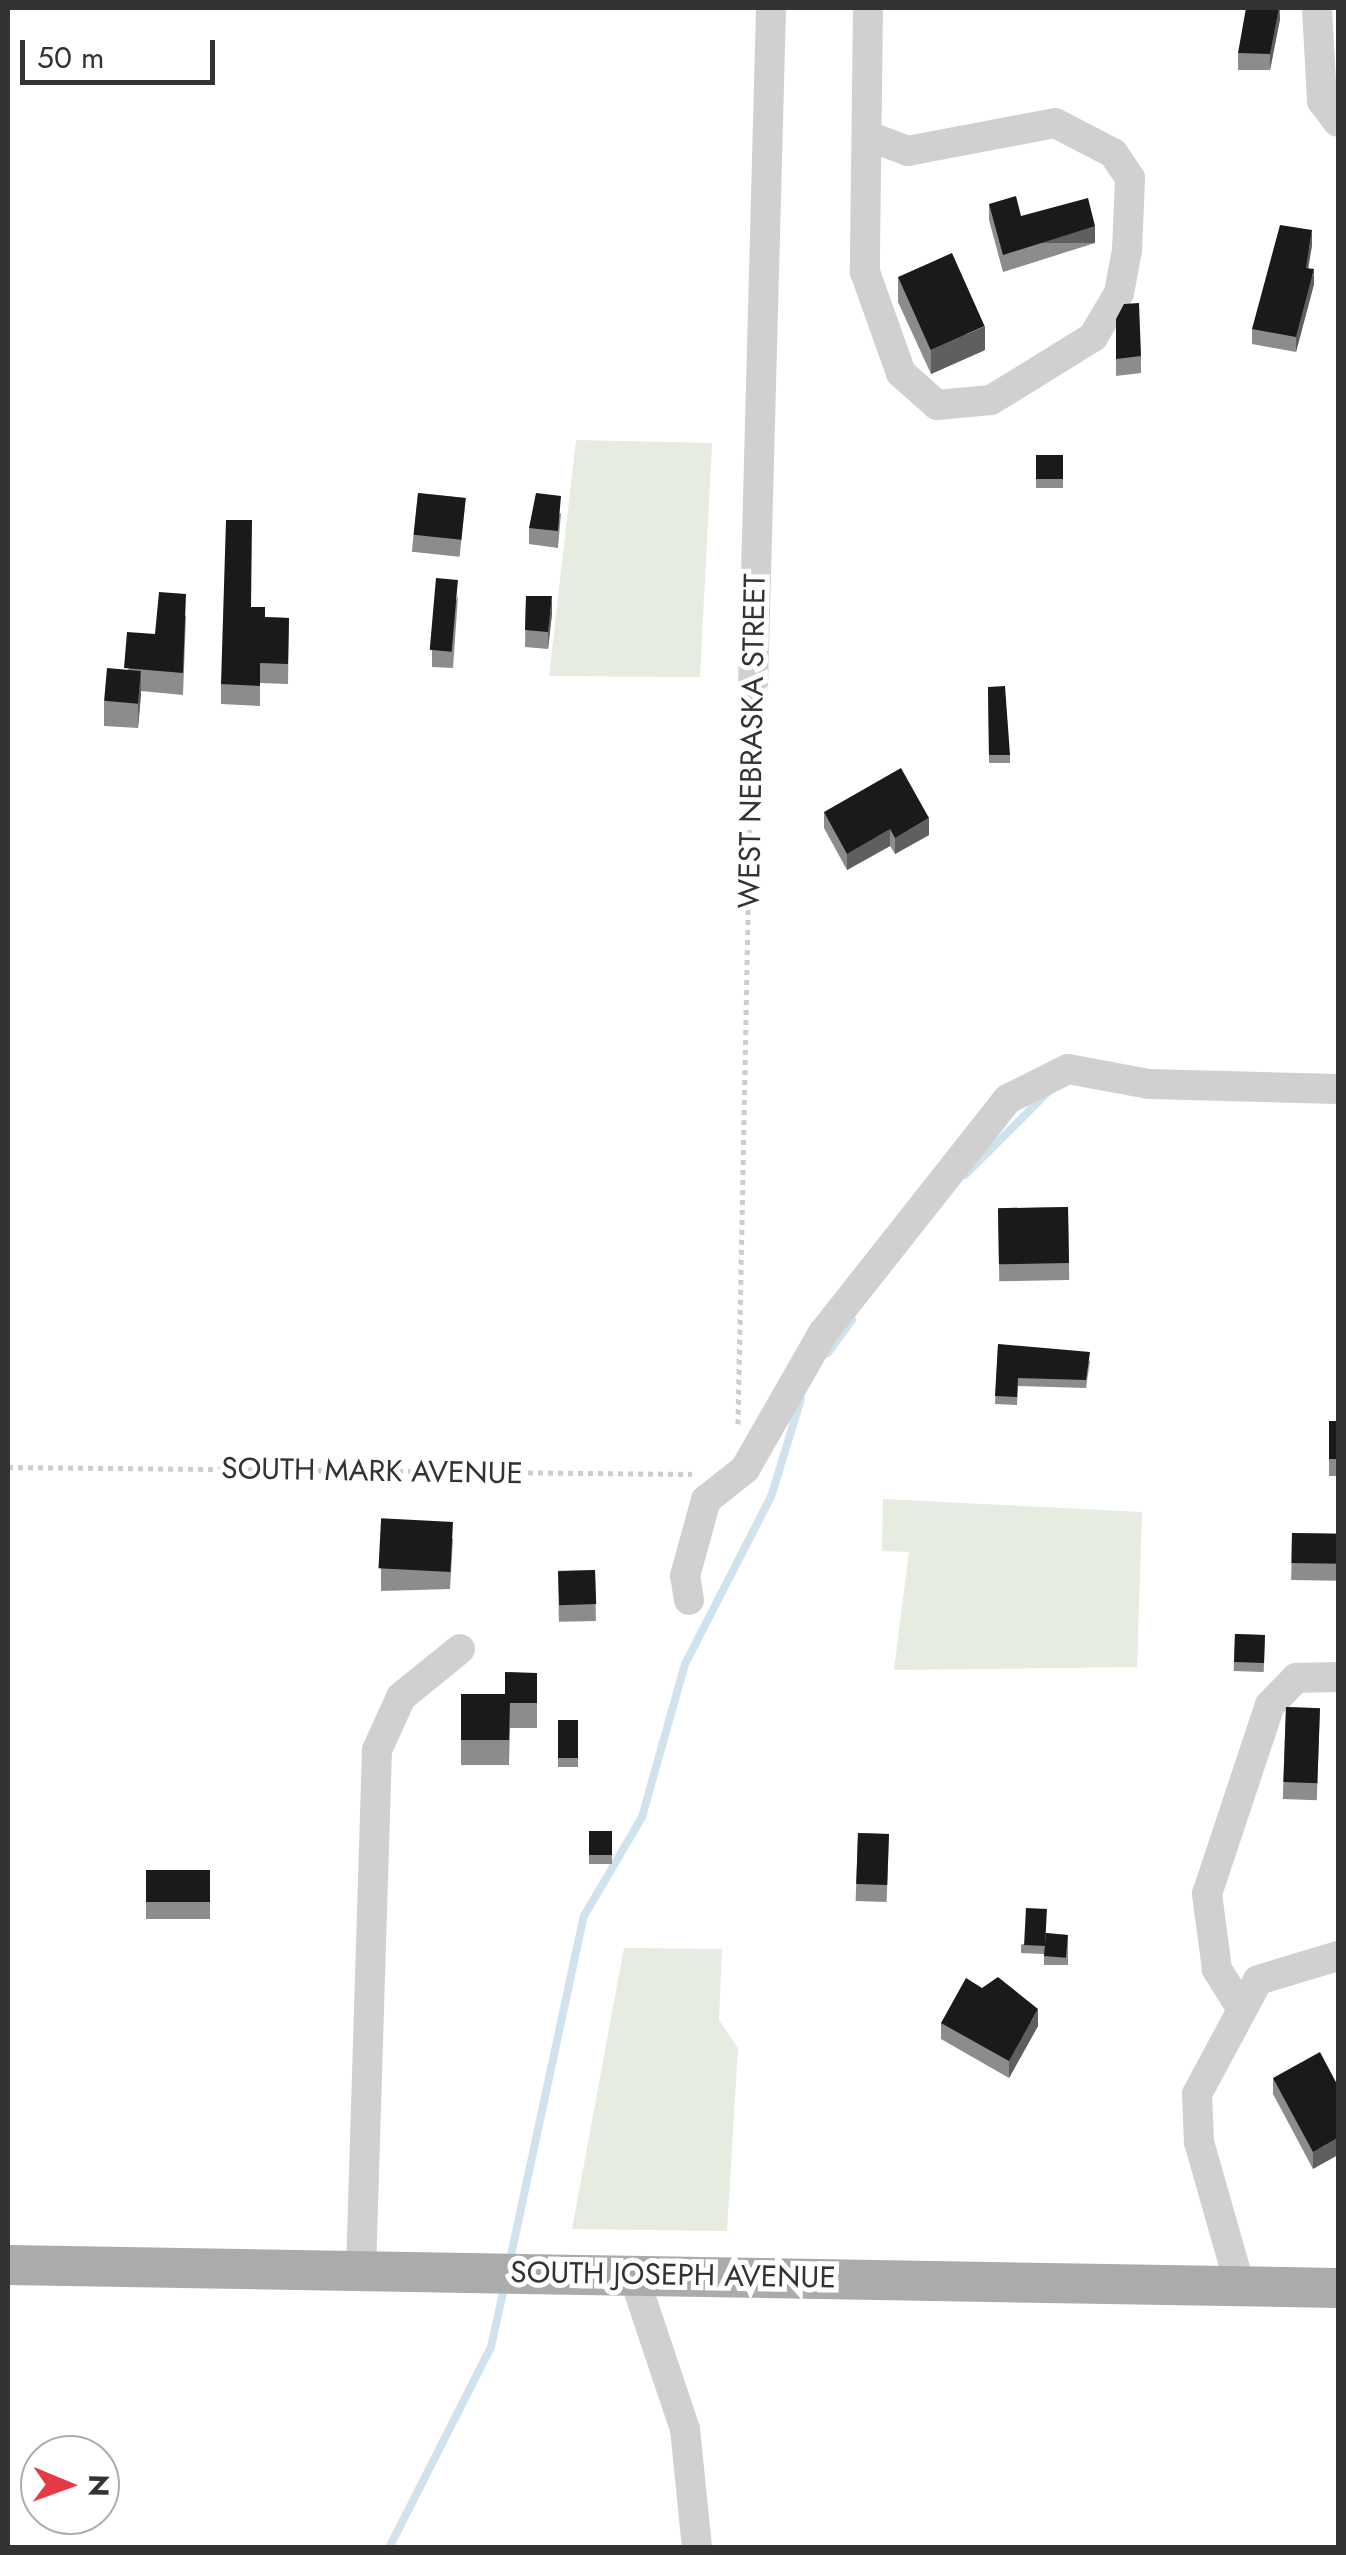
<!DOCTYPE html>
<style>
body{margin:0}
#map{position:relative;width:1346px;height:2555px;overflow:hidden;background:#fff;font-family:Jost,sans-serif}
div>[style]{position:absolute}
.green>*{inset:0;background:#e6ecdf}
.stream>*{height:8px;margin:-4px;padding:0 4px;transform-origin:4px;border-radius:4px;background:#cfe2ee}
.path>*{height:5px;margin-top:-2.5px;transform-origin:0;background:repeating-linear-gradient(90deg,#cdcdcd 0 5px,transparent 0 10px)}
.minor>*{height:30px;margin:-15px;padding:0 15px;transform-origin:15px;border-radius:15px;background:#d0d0d0}
.major>*{height:40px;margin:-20px;padding:0 20px;transform-origin:20px;border-radius:20px;background:#ababab}
.wall>*{inset:0;background:#8c8c8c;transform-origin:0 0}
.shaded-wall>*{inset:0;background:#5f5f5f;transform-origin:0 0}
.building>*{inset:0;background:#1a1a1a;transform-origin:0 0}
span{translate:-50% -50%;white-space:nowrap;text-align:center;line-height:1.15;-webkit-text-stroke:10px #fff;paint-order:stroke}
.street-label{font-size:30px;color:#333}
.frame{position:absolute;inset:0;border:10px solid #333;pointer-events:none}
.north{position:absolute;left:20px;top:2435px;width:100px;height:100px;box-sizing:border-box;background:#fff;border:2px solid #adadad;border-radius:50%;rotate:91deg;font-size:28px;font-weight:700;line-height:40px;text-align:center;color:#333}
.north::after{content:'';display:block;margin:auto;width:35px;height:45px;background:#e63946;clip-path:polygon(50% 0,100% 100%,50% 72%,0 100%)}
.scale{position:absolute;left:20px;top:40px;width:195px;height:45px;box-sizing:border-box;border:5px solid #333;border-top:0;padding-left:12px;font-size:30px;line-height:35px;white-space:nowrap;color:#333;-webkit-text-stroke:8px #fff;paint-order:stroke}
</style>
<div id="map">
<div class="green">
<div style="clip-path:polygon(576px 440px,712px 443px,700px 677px,549px 676px)"></div>
<div style="clip-path:polygon(883px 1499px,1142px 1512px,1137px 1667px,894px 1670px,909px 1552px,882px 1551px)"></div>
<div style="clip-path:polygon(624px 1948px,722px 1949px,719px 2020px,738px 2048px,727px 2231px,572px 2229px)"></div>
</div>
<div class="stream">
<div style="left:965px;top:1175px;width:116px;rotate:-45deg"></div>
<div style="left:828px;top:1353px;width:41px;rotate:-54deg"></div>
<div style="left:510px;top:2260px;width:352px;rotate:-77.9deg"></div>
<div style="left:584px;top:1916px;width:115px;rotate:-59.6deg"></div>
<div style="left:642px;top:1817px;width:159px;rotate:-74.3deg"></div>
<div style="left:685px;top:1664px;width:188px;rotate:-62.8deg"></div>
<div style="left:771px;top:1497px;width:102px;rotate:-73deg"></div>
<div style="left:389px;top:2548px;width:225px;rotate:-63.1deg"></div>
<div style="left:491px;top:2347px;width:60px;rotate:-77.6deg"></div>
</div>
<div class="path">
<div style="left:738px;top:1424px;width:709px;rotate:-88.87deg"></div>
<div style="left:8px;top:1467px;width:684px;rotate:0.59deg"></div>
</div>
<div class="minor">
<div style="left:868px;top:8px;width:264px;rotate:90.7deg"></div>
<div style="left:865px;top:272px;width:107px;rotate:70.4deg"></div>
<div style="left:901px;top:373px;width:48px;rotate:41.6deg"></div>
<div style="left:937px;top:405px;width:54px;rotate:-5.3deg"></div>
<div style="left:991px;top:400px;width:120px;rotate:-31.7deg"></div>
<div style="left:1093px;top:337px;width:51px;rotate:-59.4deg"></div>
<div style="left:1119px;top:293px;width:44px;rotate:-79.5deg"></div>
<div style="left:1127px;top:250px;width:72px;rotate:-87.6deg"></div>
<div style="left:1130px;top:178px;width:30px;rotate:-124deg"></div>
<div style="left:1113px;top:153px;width:65px;rotate:-152.7deg"></div>
<div style="left:1055px;top:123px;width:150px;rotate:169.2deg"></div>
<div style="left:908px;top:151px;width:43px;rotate:-159.4deg"></div>
<div style="left:1317px;top:8px;width:93px;rotate:86.9deg"></div>
<div style="left:1322px;top:101px;width:26px;rotate:53deg"></div>
<div style="left:753px;top:687px;width:679px;rotate:-88.48deg"></div>
<div style="left:689px;top:1600px;width:24px;rotate:-99deg"></div>
<div style="left:685px;top:1576px;width:79px;rotate:-74.6deg"></div>
<div style="left:706px;top:1500px;width:50px;rotate:-38.5deg"></div>
<div style="left:745px;top:1469px;width:157px;rotate:-60.2deg"></div>
<div style="left:823px;top:1333px;width:298px;rotate:-51.7deg"></div>
<div style="left:1008px;top:1099px;width:67px;rotate:-26.6deg"></div>
<div style="left:1068px;top:1069px;width:82px;rotate:10.5deg"></div>
<div style="left:1149px;top:1084px;width:189px;rotate:1.5deg"></div>
<div style="left:1238px;top:2003px;width:40px;rotate:-122deg"></div>
<div style="left:1217px;top:1969px;width:76px;rotate:-97.6deg"></div>
<div style="left:1207px;top:1894px;width:199px;rotate:-71.6deg"></div>
<div style="left:1270px;top:1705px;width:37px;rotate:-46deg"></div>
<div style="left:1296px;top:1678px;width:42px;rotate:-1.4deg"></div>
<div style="left:361px;top:2270px;width:520px;rotate:-88.24deg"></div>
<div style="left:377px;top:1750px;width:58px;rotate:-65.6deg"></div>
<div style="left:401px;top:1697px;width:76px;rotate:-39.1deg"></div>
<div style="left:633px;top:2274px;width:163px;rotate:71.5deg"></div>
<div style="left:685px;top:2429px;width:120px;rotate:84.2deg"></div>
<div style="left:1240px;top:2286px;width:150px;rotate:-105.9deg"></div>
<div style="left:1199px;top:2142px;width:48px;rotate:-92.4deg"></div>
<div style="left:1197px;top:2094px;width:129px;rotate:-61.8deg"></div>
<div style="left:1258px;top:1980px;width:84px;rotate:-16.7deg"></div>
</div>
<div class="major">
<div style="left:8px;top:2265px;width:1330px;rotate:0.99deg"></div>
</div>
<div class="wall">
<div style="clip-path:polygon(1280px 8px,1280px 19px,1270px 70px,1238px 70px,1238px 53px)"></div>
<div style="clip-path:polygon(989px 204px,1021px 216px,1095px 243px,1003px 272px,989px 220px)"></div>
<div style="clip-path:polygon(1312px 245px,1308px 268px,1314px 284px,1296px 352px,1252px 344px,1252px 329px)"></div>
<div style="clip-path:polygon(898px 277px,985px 350px,931px 374px,898px 302px)"></div>
<div style="clip-path:polygon(1116px 319px,1141px 356px,1141px 373px,1116px 376px)"></div>
<div style="left:1036px;top:455px;width:27px;height:33px"></div>
<div style="left:418px;top:493px;width:48px;height:59px;rotate:6deg"></div>
<div style="clip-path:polygon(561px 513px,558px 548px,529px 544px,529px 528px)"></div>
<div style="clip-path:polygon(458px 596px,453px 668px,432px 667px,432px 650px)"></div>
<div style="clip-path:polygon(526px 596px,552px 613px,548px 649px,525px 647px)"></div>
<div style="clip-path:polygon(251px 607px,265px 617px,289px 618px,288px 684px,260px 683px,260px 706px,221px 704px,221px 684px)"></div>
<div style="clip-path:polygon(186px 616px,183px 695px,141px 691px,138px 728px,104px 726px,104px 701px,155px 634px)"></div>
<div style="clip-path:polygon(988px 687px,1010px 755px,1010px 763px,989px 763px)"></div>
<div style="clip-path:polygon(824px 812px,929px 835px,895px 854px,890px 846px,847px 870px,824px 828px)"></div>
<div style="left:1068px;top:1207px;width:73px;height:70px;rotate:89deg"></div>
<div style="clip-path:polygon(998px 1344px,1090px 1361px,1086px 1388px,1018px 1386px,1017px 1405px,995px 1404px)"></div>
<div style="left:1329px;top:1421px;width:9px;height:55px"></div>
<div style="clip-path:polygon(381px 1524px,453px 1539px,450px 1589px,381px 1591px)"></div>
<div style="left:1292px;top:1533px;width:46px;height:47px;rotate:1deg"></div>
<div style="left:595px;top:1570px;width:51px;height:37px;rotate:89deg"></div>
<div style="left:1235px;top:1634px;width:30px;height:37px;rotate:2deg"></div>
<div style="clip-path:polygon(537px 1673px,537px 1728px,510px 1728px,509px 1765px,461px 1765px,461px 1694px,505px 1694px)"></div>
<div style="left:1286px;top:1707px;width:34px;height:92px;rotate:2deg"></div>
<div style="left:558px;top:1720px;width:20px;height:47px"></div>
<div style="left:589px;top:1831px;width:23px;height:33px"></div>
<div style="left:858px;top:1833px;width:31px;height:68px;rotate:2deg"></div>
<div style="left:146px;top:1870px;width:64px;height:49px"></div>
<div style="clip-path:polygon(1046px 1933px,1068px 1935px,1068px 1965px,1044px 1965px,1044px 1954px,1021px 1953px,1021px 1945px)"></div>
<div style="clip-path:polygon(982px 1988px,1038px 2026px,1009px 2078px,941px 2039px,941px 2023px)"></div>
<div style="clip-path:polygon(1273px 2078px,1338px 2086px,1313px 2169px,1273px 2094px)"></div>
<div style="clip-path:polygon(1338px 2512px,1338px 2542px,1336px 2538px,1336px 2513px)"></div>
</div>
<div class="shaded-wall">
<div style="clip-path:polygon(1279px 8px,1280px 19px,1270px 70px,1270px 54px)"></div>
<div style="left:1095px;top:226px;width:17px;height:96px;rotate:90deg"></div>
<div style="clip-path:polygon(1312px 230px,1312px 245px,1306px 283px,1306px 268px)"></div>
<div style="clip-path:polygon(1314px 269px,1314px 284px,1296px 352px,1296px 337px)"></div>
<div style="clip-path:polygon(985px 326px,985px 350px,931px 374px,931px 350px)"></div>
<div style="clip-path:polygon(552px 596px,552px 613px,548px 649px,548px 632px)"></div>
<div style="clip-path:polygon(141px 671px,141px 695px,138px 728px,138px 703px)"></div>
<div style="clip-path:polygon(929px 818px,929px 835px,895px 854px,895px 838px)"></div>
<div style="clip-path:polygon(890px 829px,890px 846px,847px 870px,847px 854px)"></div>
<div style="clip-path:polygon(1038px 2009px,1038px 2026px,1009px 2078px,1009px 2061px)"></div>
<div style="clip-path:polygon(1338px 2138px,1338px 2155px,1313px 2169px,1313px 2152px)"></div>
</div>
<div class="building">
<div style="clip-path:polygon(1246px 8px,1279px 8px,1270px 54px,1238px 53px)"></div>
<div style="clip-path:polygon(1016px 196px,1021px 216px,1088px 198px,1095px 226px,1003px 255px,989px 204px)"></div>
<div style="clip-path:polygon(1280px 225px,1312px 230px,1306px 268px,1314px 269px,1296px 337px,1252px 329px)"></div>
<div style="left:952px;top:253px;width:80px;height:59px;rotate:66deg"></div>
<div style="clip-path:polygon(1139px 303px,1141px 356px,1116px 359px,1116px 319px,1124px 304px)"></div>
<div style="left:1036px;top:455px;width:27px;height:24px"></div>
<div style="left:418px;top:493px;width:48px;height:42px;rotate:6deg"></div>
<div style="clip-path:polygon(536px 493px,561px 496px,558px 531px,529px 528px)"></div>
<div style="clip-path:polygon(226px 520px,252px 520px,251px 607px,265px 607px,265px 617px,289px 618px,288px 664px,260px 663px,260px 686px,221px 684px)"></div>
<div style="left:436px;top:578px;width:22px;height:72px;rotate:5deg"></div>
<div style="clip-path:polygon(159px 592px,186px 594px,183px 673px,124px 668px,127px 632px,155px 634px)"></div>
<div style="clip-path:polygon(526px 596px,552px 596px,548px 632px,525px 630px)"></div>
<div style="left:107px;top:668px;width:34px;height:33px;rotate:5deg"></div>
<div style="clip-path:polygon(1005px 686px,1010px 755px,989px 755px,988px 687px)"></div>
<div style="clip-path:polygon(901px 768px,929px 818px,895px 838px,890px 829px,847px 854px,824px 812px)"></div>
<div style="left:1068px;top:1207px;width:56px;height:70px;rotate:89deg"></div>
<div style="clip-path:polygon(998px 1344px,1090px 1352px,1086px 1380px,1018px 1378px,1017px 1397px,995px 1396px)"></div>
<div style="left:1329px;top:1421px;width:9px;height:38px"></div>
<div style="left:453px;top:1522px;width:50px;height:72px;rotate:93deg"></div>
<div style="left:1292px;top:1533px;width:46px;height:30px;rotate:1deg"></div>
<div style="left:595px;top:1570px;width:34px;height:37px;rotate:88deg"></div>
<div style="left:1235px;top:1634px;width:30px;height:28px;rotate:2deg"></div>
<div style="clip-path:polygon(505px 1672px,537px 1673px,537px 1703px,510px 1703px,509px 1740px,461px 1740px,461px 1694px,505px 1694px)"></div>
<div style="left:1286px;top:1707px;width:34px;height:75px;rotate:2deg"></div>
<div style="left:558px;top:1720px;width:20px;height:38px"></div>
<div style="left:589px;top:1831px;width:23px;height:24px"></div>
<div style="left:858px;top:1833px;width:31px;height:51px;rotate:2deg"></div>
<div style="left:146px;top:1870px;width:64px;height:32px"></div>
<div style="left:1026px;top:1908px;width:21px;height:37px;rotate:3deg"></div>
<div style="left:1046px;top:1933px;width:22px;height:23px;rotate:5deg"></div>
<div style="clip-path:polygon(998px 1977px,1038px 2009px,1009px 2061px,941px 2023px,966px 1978px,982px 1988px)"></div>
<div style="clip-path:polygon(1320px 2052px,1338px 2086px,1338px 2138px,1313px 2152px,1273px 2078px)"></div>
</div>
<div class="street-label">
<span style="left:752px;top:741px;rotate:-89deg">WEST NEBRASKA STREET</span>
<span style="left:372px;top:1471px;rotate:1deg">SOUTH MARK AVENUE</span>
<span style="left:673px;top:2275px;rotate:1deg">SOUTH JOSEPH AVENUE</span>
</div>
<div class="frame"></div>
<div class="north">N</div>
<div class="scale">50 m</div>
</div>
